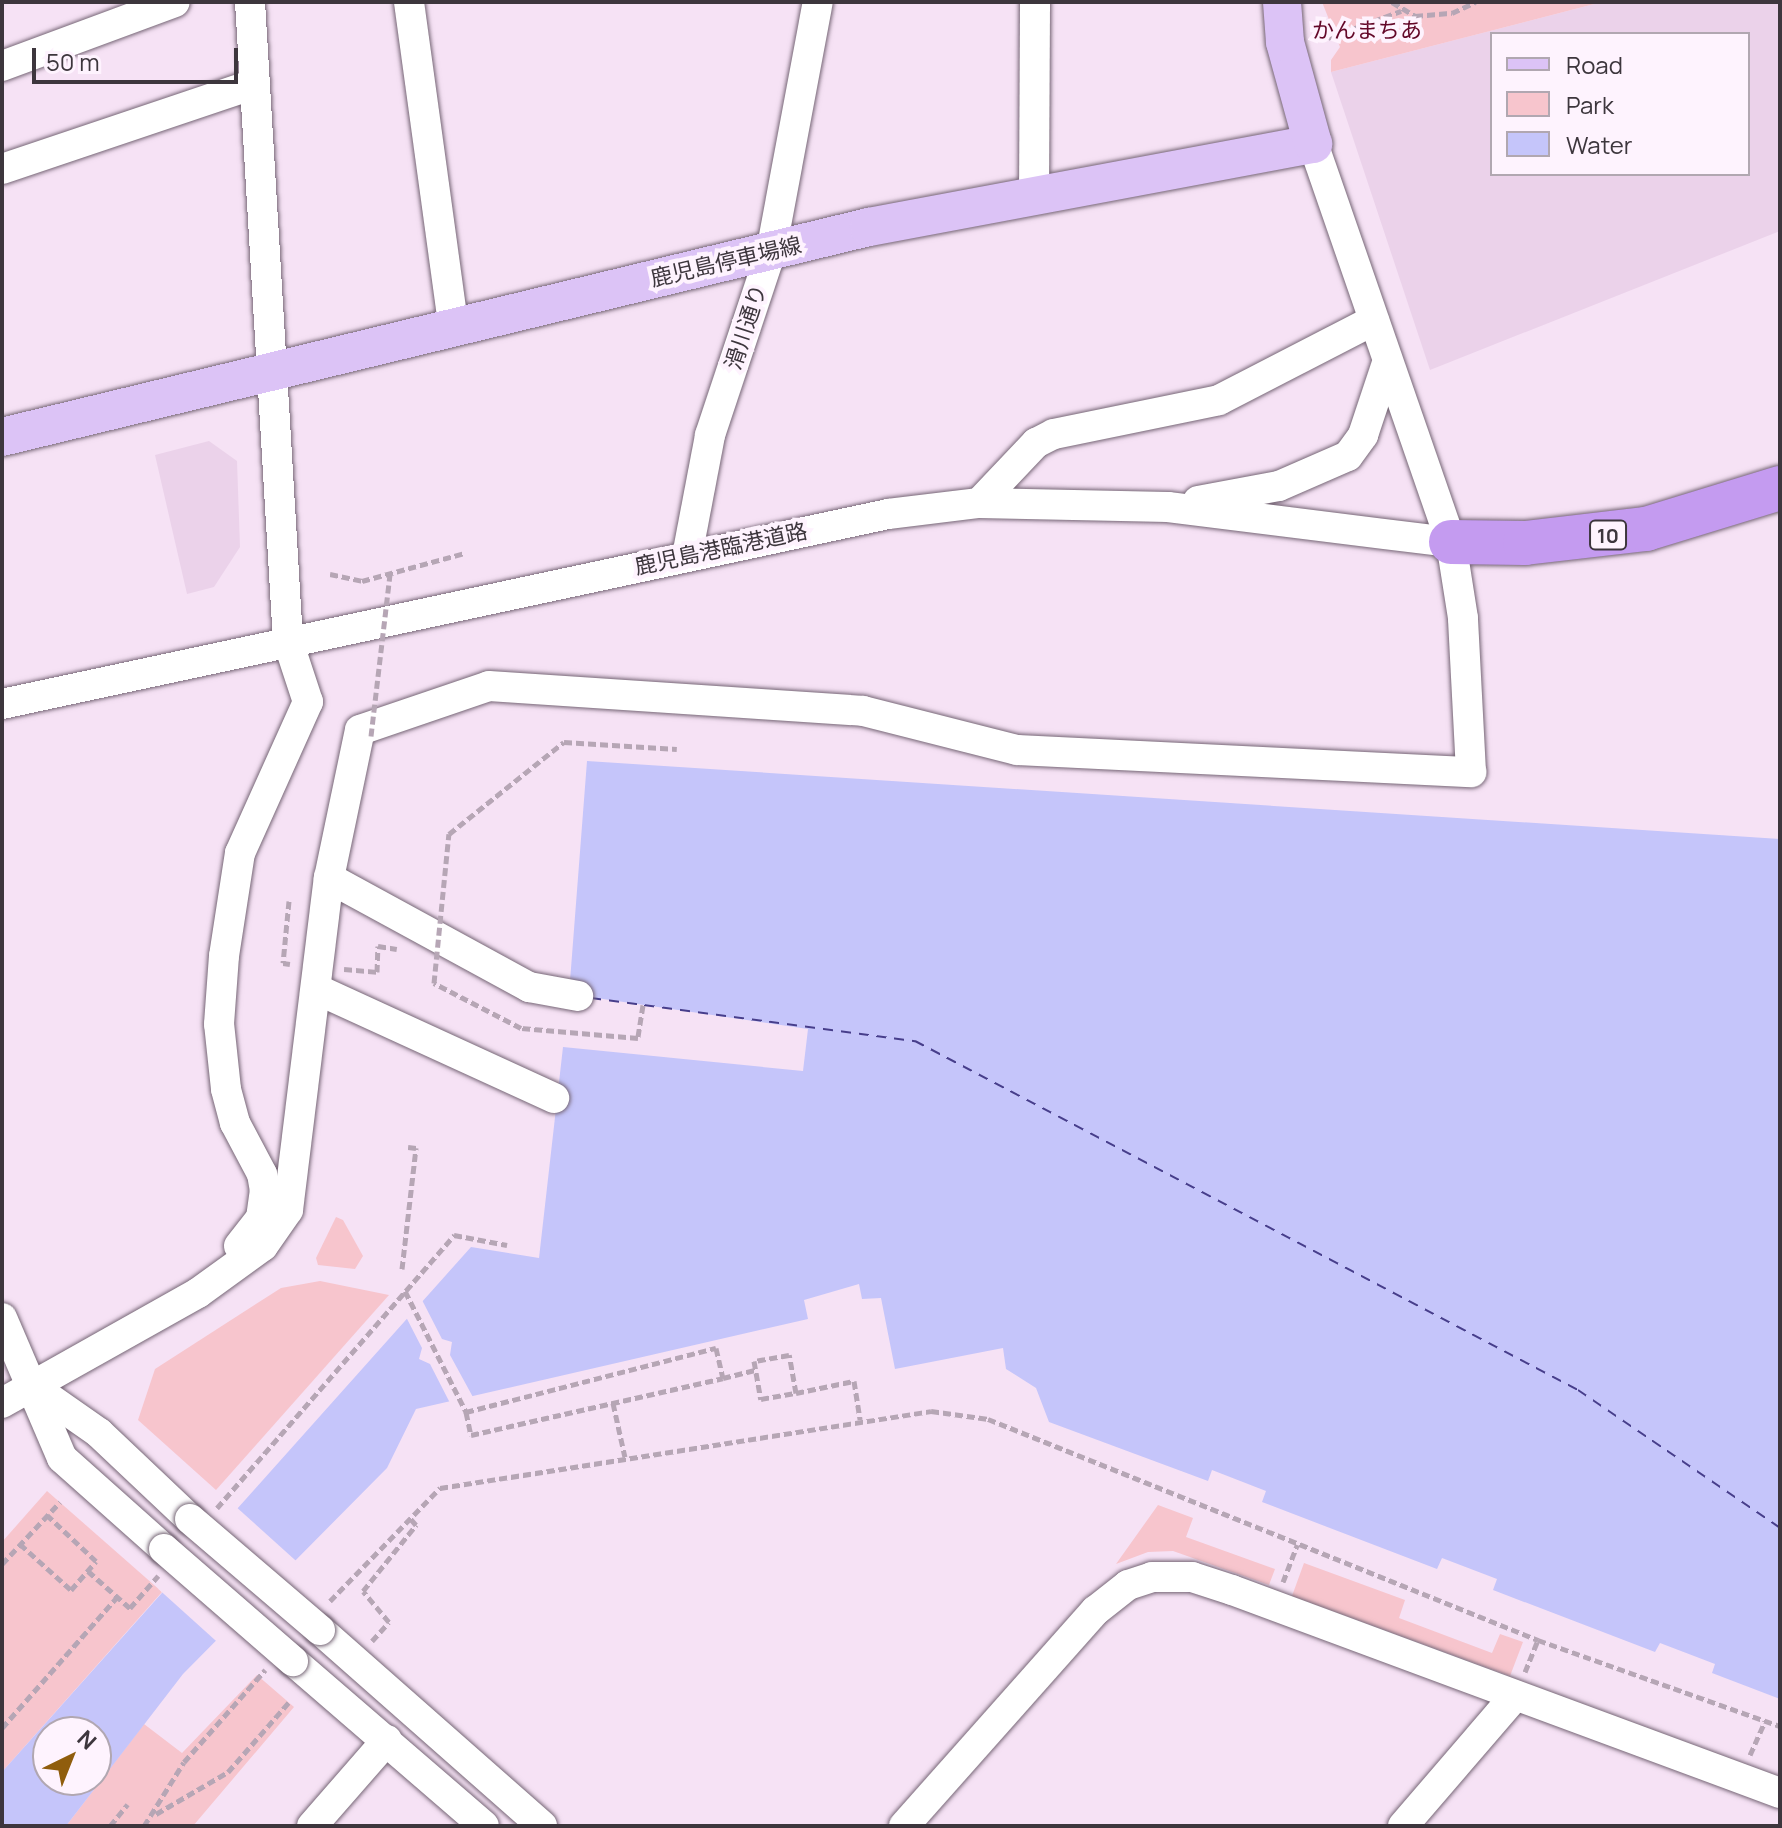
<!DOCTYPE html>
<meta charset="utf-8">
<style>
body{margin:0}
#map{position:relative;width:1782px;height:1828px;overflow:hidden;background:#f6e2f5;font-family:Manrope,"Noto Sans JP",sans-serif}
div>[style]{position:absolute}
.built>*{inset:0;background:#ebd2ea}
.green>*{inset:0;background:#f7c5cd}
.water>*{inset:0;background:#c5c5fa}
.pier>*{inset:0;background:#f6e2f5;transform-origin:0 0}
.ferry>*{height:2px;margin-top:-1px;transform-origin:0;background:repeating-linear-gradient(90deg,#473e8b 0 10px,transparent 0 18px)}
.path>*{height:5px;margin-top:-2.5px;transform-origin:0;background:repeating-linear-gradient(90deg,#b6a6b5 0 8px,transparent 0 12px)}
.roads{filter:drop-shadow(0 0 2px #766676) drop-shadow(0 0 2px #766676)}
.minor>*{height:30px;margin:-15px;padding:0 15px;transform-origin:15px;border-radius:15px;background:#fff}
.major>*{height:38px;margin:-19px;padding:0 19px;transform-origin:19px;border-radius:19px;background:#dcc3f6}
.highway>*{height:44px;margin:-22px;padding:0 22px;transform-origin:22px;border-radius:22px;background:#c49bf0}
.path-bridge>*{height:5px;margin-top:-2.5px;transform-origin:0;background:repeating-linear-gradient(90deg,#b6a6b5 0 8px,transparent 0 12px)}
.bridges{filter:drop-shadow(0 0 2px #766676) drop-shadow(0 0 2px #766676)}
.minor-bridge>*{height:30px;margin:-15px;padding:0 15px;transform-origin:15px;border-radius:15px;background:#fff}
span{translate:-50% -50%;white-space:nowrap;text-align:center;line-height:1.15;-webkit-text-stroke:8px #fef3fe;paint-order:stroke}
.shield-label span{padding:2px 6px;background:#fef3fe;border:2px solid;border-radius:6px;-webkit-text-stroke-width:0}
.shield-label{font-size:20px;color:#3d363d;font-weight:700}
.park-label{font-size:22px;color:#630728}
.street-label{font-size:22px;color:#3d363d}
.frame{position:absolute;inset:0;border:4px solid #3d363d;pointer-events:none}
.legend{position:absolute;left:1490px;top:32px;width:260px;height:144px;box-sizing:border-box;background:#fef3fe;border:2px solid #b1a7b1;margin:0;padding:10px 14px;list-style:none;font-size:24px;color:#3d363d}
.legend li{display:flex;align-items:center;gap:16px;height:40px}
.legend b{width:40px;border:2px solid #b1a7b1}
.north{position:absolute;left:32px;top:1716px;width:80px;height:80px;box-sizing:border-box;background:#fef3fe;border:2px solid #b1a7b1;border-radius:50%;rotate:43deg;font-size:22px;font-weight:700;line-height:32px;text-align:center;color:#3d363d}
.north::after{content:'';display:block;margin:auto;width:28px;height:36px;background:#905d0d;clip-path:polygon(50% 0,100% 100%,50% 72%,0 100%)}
.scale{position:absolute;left:32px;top:48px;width:206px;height:36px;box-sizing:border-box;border:4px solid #3d363d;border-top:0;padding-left:10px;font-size:24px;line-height:28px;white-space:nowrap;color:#3d363d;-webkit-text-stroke:6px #fef3fe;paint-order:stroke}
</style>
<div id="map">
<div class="built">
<div style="clip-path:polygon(evenodd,1602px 2px,1780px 2px,1780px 231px,1430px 370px,1331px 72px,1602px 2px,1492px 34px,1748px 34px,1748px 174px,1492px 174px,1492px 34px)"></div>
<div style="clip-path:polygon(209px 441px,237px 461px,240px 547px,214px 587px,187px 594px,155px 455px)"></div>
</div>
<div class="green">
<div style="clip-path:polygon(1322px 2px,1602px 2px,1331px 72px,1331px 60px,1340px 47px)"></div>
<div style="clip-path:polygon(336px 1217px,343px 1220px,363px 1256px,355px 1269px,318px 1265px,316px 1258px)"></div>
<div style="clip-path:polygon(320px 1281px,389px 1295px,216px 1490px,138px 1420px,155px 1369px,281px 1288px)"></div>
<div style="clip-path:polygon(47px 1491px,162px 1592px,2px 1772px,2px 1542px)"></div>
<div style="clip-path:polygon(1158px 1505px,1193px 1518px,1186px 1537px,1275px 1569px,1269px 1585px,1173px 1551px,1148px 1552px,1116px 1564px)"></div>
<div style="clip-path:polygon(1304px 1563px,1405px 1600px,1399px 1618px,1492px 1653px,1500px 1634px,1523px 1642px,1510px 1676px,1292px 1596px)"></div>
<div style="clip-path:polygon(257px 1675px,294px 1707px,193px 1826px,66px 1826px,144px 1724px,182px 1753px)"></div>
</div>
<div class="water">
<div style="clip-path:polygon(evenodd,587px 761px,1780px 839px,1780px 1699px,1712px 1673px,1715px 1664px,1660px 1643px,1655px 1652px,1493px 1590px,1497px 1579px,1442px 1558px,1437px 1569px,1262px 1502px,1266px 1491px,1212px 1470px,1208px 1481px,1049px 1422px,1036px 1388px,1006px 1369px,1003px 1348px,895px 1369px,881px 1298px,862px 1299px,859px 1284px,804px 1300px,808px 1319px,416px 1409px,387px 1468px,183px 1674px,66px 1826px,2px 1826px,2px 1772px,471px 1247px,539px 1258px,563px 1047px,803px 1071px,808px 1029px,569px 994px,587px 761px,48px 1732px,96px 1732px,96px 1780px,48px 1780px,48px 1732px)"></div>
</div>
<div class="pier">
<div style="clip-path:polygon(421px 1298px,442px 1339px,452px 1342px,450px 1355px,474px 1399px,451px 1405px,430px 1364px,419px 1359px,422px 1348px,405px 1315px)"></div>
<div style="left:234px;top:1505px;width:87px;height:113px;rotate:42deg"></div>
</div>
<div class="ferry">
<div style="left:591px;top:998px;width:327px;rotate:7.6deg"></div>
<div style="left:915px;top:1041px;width:749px;rotate:27.76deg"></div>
<div style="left:1578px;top:1390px;width:245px;rotate:34.3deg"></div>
</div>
<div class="path">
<div style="left:1392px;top:2px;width:27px;rotate:31deg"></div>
<div style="left:1415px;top:16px;width:37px;rotate:-5deg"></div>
<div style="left:1452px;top:13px;width:26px;rotate:-25deg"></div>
<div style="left:1328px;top:38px;width:78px;rotate:-20.3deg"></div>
<div style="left:330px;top:574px;width:33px;rotate:12deg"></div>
<div style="left:362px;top:581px;width:107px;rotate:-15.2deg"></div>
<div style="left:289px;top:901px;width:62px;rotate:95.5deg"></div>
<div style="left:283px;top:963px;width:7px;rotate:8deg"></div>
<div style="left:344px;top:969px;width:33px;rotate:5deg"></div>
<div style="left:377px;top:972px;width:26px;rotate:-88deg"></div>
<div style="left:378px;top:946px;width:19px;rotate:9deg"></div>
<div style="left:402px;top:1269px;width:122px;rotate:-83.4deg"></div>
<div style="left:416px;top:1148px;width:8px;rotate:-173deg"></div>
<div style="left:405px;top:1291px;width:136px;rotate:63.2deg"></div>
<div style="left:466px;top:1412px;width:24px;rotate:78deg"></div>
<div style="left:471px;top:1435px;width:258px;rotate:-12.7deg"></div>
<div style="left:796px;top:1393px;width:39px;rotate:-100deg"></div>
<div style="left:789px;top:1355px;width:36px;rotate:170deg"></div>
<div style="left:754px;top:1361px;width:39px;rotate:80deg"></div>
<div style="left:761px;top:1399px;width:36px;rotate:-10deg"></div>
<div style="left:796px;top:1393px;width:59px;rotate:-11.7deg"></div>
<div style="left:854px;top:1381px;width:39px;rotate:81deg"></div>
<div style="left:613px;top:1403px;width:55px;rotate:77.5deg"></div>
<div style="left:466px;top:1412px;width:258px;rotate:-14.4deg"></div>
<div style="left:716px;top:1348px;width:31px;rotate:77deg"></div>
<div style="left:723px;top:1378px;width:34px;rotate:-14deg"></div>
<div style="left:217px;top:1508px;width:362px;rotate:-49deg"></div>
<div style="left:454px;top:1235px;width:54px;rotate:10.7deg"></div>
<div style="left:20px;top:1544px;width:69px;rotate:42deg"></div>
<div style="left:71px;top:1590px;width:38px;rotate:-49deg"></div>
<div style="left:96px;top:1561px;width:67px;rotate:-136.8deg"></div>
<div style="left:2px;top:1564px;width:85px;rotate:-46.9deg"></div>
<div style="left:88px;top:1571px;width:56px;rotate:41.4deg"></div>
<div style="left:130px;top:1608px;width:43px;rotate:-48.8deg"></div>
<div style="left:1283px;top:1582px;width:40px;rotate:-69deg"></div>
<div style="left:330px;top:1601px;width:158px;rotate:-45.8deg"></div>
<div style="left:440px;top:1488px;width:497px;rotate:-8.9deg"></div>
<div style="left:931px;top:1411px;width:58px;rotate:8deg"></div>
<div style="left:988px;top:1419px;width:593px;rotate:21.89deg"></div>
<div style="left:1538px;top:1640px;width:257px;rotate:19.6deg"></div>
<div style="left:372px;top:1641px;width:25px;rotate:-48deg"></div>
<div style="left:389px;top:1622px;width:40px;rotate:-130deg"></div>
<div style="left:363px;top:1591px;width:85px;rotate:-51.2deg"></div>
<div style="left:416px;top:1525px;width:11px;rotate:-131deg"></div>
<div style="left:1525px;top:1672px;width:35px;rotate:-68deg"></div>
<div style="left:2px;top:1728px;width:174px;rotate:-48.7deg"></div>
<div style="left:1750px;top:1755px;width:37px;rotate:-66deg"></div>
<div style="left:156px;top:1814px;width:83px;rotate:-30.3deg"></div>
<div style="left:228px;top:1772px;width:93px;rotate:-48.9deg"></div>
<div style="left:110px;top:1826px;width:28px;rotate:-51deg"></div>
<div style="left:144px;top:1826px;width:75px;rotate:-58deg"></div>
<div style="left:184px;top:1762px;width:123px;rotate:-48.6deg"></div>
</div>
<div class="roads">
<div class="minor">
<div style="left:409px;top:2px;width:326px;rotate:82.2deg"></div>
<div style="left:2px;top:66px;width:184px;rotate:-20.3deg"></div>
<div style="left:2px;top:169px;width:267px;rotate:-18.6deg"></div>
<div style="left:1034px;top:197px;width:195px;rotate:-89.7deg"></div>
<div style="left:1198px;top:501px;width:82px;rotate:-10.5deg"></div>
<div style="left:1279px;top:486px;width:75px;rotate:-23.5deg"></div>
<div style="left:1348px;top:456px;width:26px;rotate:-54deg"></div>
<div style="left:1363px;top:435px;width:76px;rotate:-71.6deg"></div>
<div style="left:979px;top:503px;width:83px;rotate:-46.5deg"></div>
<div style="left:1036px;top:443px;width:20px;rotate:-27deg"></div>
<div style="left:1054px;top:434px;width:168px;rotate:-11.6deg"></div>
<div style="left:1219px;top:400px;width:174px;rotate:-27.3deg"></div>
<div style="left:687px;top:556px;width:123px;rotate:-79.2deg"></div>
<div style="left:710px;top:435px;width:193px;rotate:-71.6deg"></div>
<div style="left:771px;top:252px;width:254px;rotate:-79.4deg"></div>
<div style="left:2px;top:704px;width:906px;rotate:-12.1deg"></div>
<div style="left:888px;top:514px;width:92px;rotate:-6.9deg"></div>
<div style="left:979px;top:503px;width:189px;rotate:1.2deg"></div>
<div style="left:1168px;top:507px;width:285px;rotate:7.1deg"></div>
<div style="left:329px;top:878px;width:228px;rotate:28.6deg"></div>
<div style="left:529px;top:987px;width:50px;rotate:10.4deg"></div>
<div style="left:316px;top:989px;width:262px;rotate:24.6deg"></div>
<div style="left:239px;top:1246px;width:36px;rotate:-52deg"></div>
<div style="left:261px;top:1218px;width:27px;rotate:-82deg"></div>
<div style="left:265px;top:1191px;width:17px;rotate:-100deg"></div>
<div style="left:262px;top:1174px;width:58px;rotate:-117.9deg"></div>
<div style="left:235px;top:1123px;width:35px;rotate:-105deg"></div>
<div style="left:226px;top:1089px;width:65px;rotate:-96.1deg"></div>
<div style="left:219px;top:1024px;width:68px;rotate:-85.8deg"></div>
<div style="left:224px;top:956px;width:104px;rotate:-81.2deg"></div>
<div style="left:240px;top:853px;width:166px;rotate:-65.8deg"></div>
<div style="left:308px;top:702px;width:64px;rotate:-108.2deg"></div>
<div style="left:288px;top:641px;width:640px;rotate:-93.4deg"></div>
<div style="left:2px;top:1318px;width:152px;rotate:66.8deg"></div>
<div style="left:62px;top:1458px;width:137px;rotate:41.7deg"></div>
<div style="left:32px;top:1386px;width:82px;rotate:35deg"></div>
<div style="left:99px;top:1433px;width:125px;rotate:43.4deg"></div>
<div style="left:2px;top:1403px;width:225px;rotate:-29.3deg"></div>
<div style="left:198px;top:1293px;width:80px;rotate:-35.9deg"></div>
<div style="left:263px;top:1246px;width:44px;rotate:-55.2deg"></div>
<div style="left:288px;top:1210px;width:335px;rotate:-83deg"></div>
<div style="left:329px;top:878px;width:151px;rotate:-78.2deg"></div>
<div style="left:360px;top:730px;width:136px;rotate:-18.8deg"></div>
<div style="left:489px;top:686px;width:375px;rotate:3.8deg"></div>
<div style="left:863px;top:711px;width:159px;rotate:14.2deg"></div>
<div style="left:1017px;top:750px;width:455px;rotate:2.8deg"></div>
<div style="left:1471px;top:772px;width:154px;rotate:-93deg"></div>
<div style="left:1463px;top:618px;width:77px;rotate:-99deg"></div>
<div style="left:1451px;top:542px;width:421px;rotate:-109.1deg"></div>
<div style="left:320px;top:1630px;width:296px;rotate:41.4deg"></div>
<div style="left:293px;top:1661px;width:252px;rotate:40.8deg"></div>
<div style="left:312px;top:1826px;width:114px;rotate:-48.9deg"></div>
<div style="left:904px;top:1826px;width:288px;rotate:-48.4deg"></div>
<div style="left:1095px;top:1611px;width:42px;rotate:-38.2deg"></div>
<div style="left:1128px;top:1585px;width:25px;rotate:-18deg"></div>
<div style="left:1152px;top:1577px;width:40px"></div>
<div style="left:1192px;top:1577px;width:42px;rotate:18deg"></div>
<div style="left:1232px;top:1590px;width:584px;rotate:20.33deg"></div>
<div style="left:1403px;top:1826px;width:172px;rotate:-49.3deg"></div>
</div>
<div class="major">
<div style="left:2px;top:437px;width:892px;rotate:-13.62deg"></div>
<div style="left:869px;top:227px;width:452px;rotate:-10.6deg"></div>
<div style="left:1313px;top:144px;width:106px;rotate:-105.4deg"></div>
<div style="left:1285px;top:42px;width:40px;rotate:-94.3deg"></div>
</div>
<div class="highway">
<div style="left:1451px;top:542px;width:74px;rotate:0.8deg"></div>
<div style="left:1525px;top:543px;width:122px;rotate:-6.6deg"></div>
<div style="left:1646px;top:529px;width:140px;rotate:-17deg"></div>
</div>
</div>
<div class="path-bridge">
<div style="left:371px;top:736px;width:162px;rotate:-83.3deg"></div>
<div style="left:643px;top:1005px;width:33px;rotate:99deg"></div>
<div style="left:638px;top:1038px;width:117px;rotate:-175.1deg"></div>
<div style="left:521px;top:1028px;width:98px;rotate:-152.7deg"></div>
<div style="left:434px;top:983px;width:150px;rotate:-84.3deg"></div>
<div style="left:449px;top:834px;width:147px;rotate:-38.7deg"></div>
<div style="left:564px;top:742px;width:113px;rotate:3.5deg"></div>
</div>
<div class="bridges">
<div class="minor-bridge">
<div style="left:190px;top:1519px;width:171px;rotate:40.5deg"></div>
<div style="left:164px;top:1549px;width:171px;rotate:41deg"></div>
</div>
</div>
<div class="shield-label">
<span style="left:1608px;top:535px">10</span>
</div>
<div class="park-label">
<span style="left:1367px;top:31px">かんまちあ</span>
</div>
<div class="street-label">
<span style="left:726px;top:262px;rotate:-13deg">鹿児島停車場線</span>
<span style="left:746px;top:327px;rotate:-72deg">滑川通り</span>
<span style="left:721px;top:549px;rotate:-12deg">鹿児島港臨港道路</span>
</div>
<div class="frame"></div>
<ul class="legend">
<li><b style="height:10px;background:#dcc3f6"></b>Road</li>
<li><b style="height:22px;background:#f7c5cd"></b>Park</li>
<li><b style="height:22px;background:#c5c5fa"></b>Water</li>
</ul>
<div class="north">N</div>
<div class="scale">50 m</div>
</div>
